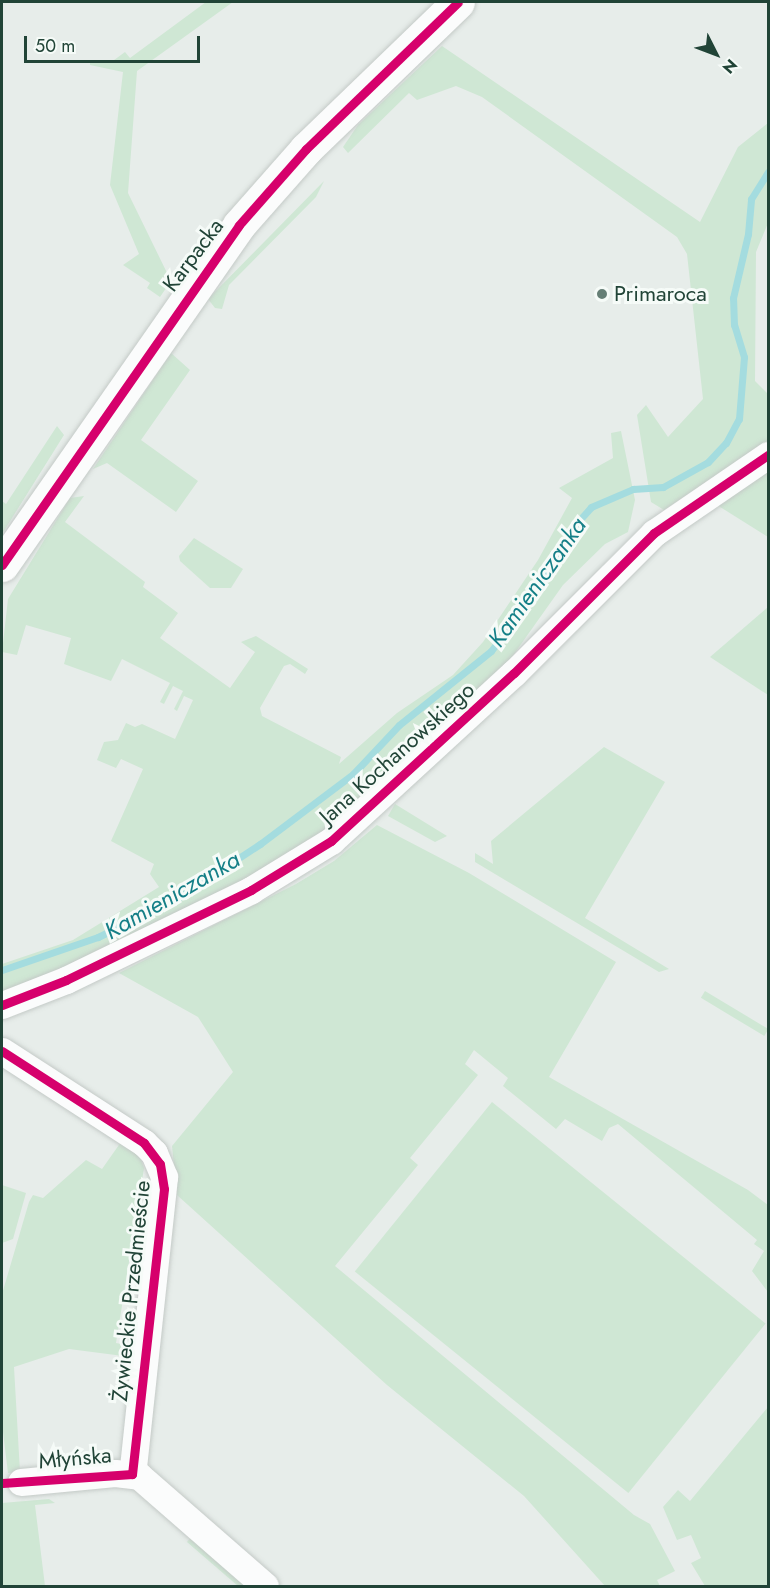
<!DOCTYPE html>
<meta charset="utf-8">
<style>
body{margin:0}
#map{position:relative;width:770px;height:1588px;overflow:hidden;background:#e7edea;font-family:Jost,sans-serif}
div>[style]{position:absolute}
.green>*{inset:0;background:#cfe7d4;transform-origin:0 0}
.stream>*{height:7px;margin:-3.5px;padding:0 3.5px;transform-origin:3.5px;border-radius:3.5px;background:#a4dcdf}
.roads{filter:drop-shadow(0 0 2px #c4cac7) drop-shadow(0 0 2px #c4cac7)}
.street>*{height:27px;margin:-13.5px;padding:0 13.5px;transform-origin:13.5px;border-radius:13.5px;background:#fbfcfc}
.secondary>*{height:33px;margin:-16.5px;padding:0 16.5px;transform-origin:16.5px;border-radius:16.5px;background:#fbfcfc}
.cycleway>*{height:9px;margin:-4.5px;padding:0 4.5px;transform-origin:4.5px;border-radius:4.5px;background:#d6006c}
.dots>*{width:16px;height:16px;translate:-50% -50%;box-sizing:border-box;border:3px solid #f6fbf8;border-radius:50%}
span{translate:-50% -50%;white-space:nowrap;text-align:center;line-height:1.15;-webkit-text-stroke:6px #f6fbf8;paint-order:stroke}
.street-label{font-size:22px;color:#214437}
.poi-label{font-size:22px;color:#214437}
.left{translate:0 -50%;text-align:left}
.water-label{font-size:24px;color:#147f87;font-style:italic}
.frame{position:absolute;inset:0;border:3px solid #214437;pointer-events:none}
.north{position:absolute;left:686px;top:24px;width:60px;height:60px;-webkit-text-stroke:4px #f6fbf8;paint-order:stroke;rotate:132deg;font-size:16px;font-weight:700;line-height:24px;text-align:center;color:#214437}
.north::after{content:'';display:block;margin:auto;width:21px;height:27px;background:#214437;clip-path:polygon(50% 0,100% 100%,50% 72%,0 100%)}
.scale{position:absolute;left:24px;top:36px;width:176px;height:27px;box-sizing:border-box;border:3px solid #214437;border-top:0;padding-left:8px;font-size:18px;line-height:21px;white-space:nowrap;color:#214437;-webkit-text-stroke:4px #f6fbf8;paint-order:stroke}
</style>
<div id="map">
<div class="green">
<div style="clip-path:polygon(206px 2px,233px 2px,137px 71px,128px 193px,171px 281px,160px 297px,147px 288px,150px 283px,123px 265px,139px 254px,110px 185px,123px 72px,90px 65px,90px 60px,110px 63px,125px 52px,130px 58px)"></div>
<div style="clip-path:polygon(442px 46px,700px 222px,738px 147px,768px 123px,768px 223px,756px 252px,755px 381px,768px 394px,768px 441px,664px 510px,651px 502px,637px 415px,646px 405px,668px 437px,703px 399px,687px 254px,677px 237px,482px 97px,456px 86px,417px 100px,409px 93px,348px 153px,343px 147px,358px 125px)"></div>
<div style="clip-path:polygon(324px 181px,316px 197px,229px 285px,222px 309px,215px 308px,208px 299px)"></div>
<div style="clip-path:polygon(171px 353px,190px 370px,141px 440px,198px 481px,176px 512px,107px 463px,93px 469px)"></div>
<div style="clip-path:polygon(57px 426px,64px 435px,2px 534px,2px 501px,6px 504px)"></div>
<div style="clip-path:polygon(621px 431px,635px 500px,628px 532px,605px 544px,563px 585px,502px 671px,376px 789px,298px 852px,119px 947px,2px 994px,2px 964px,73px 940px,159px 887px,150px 874px,154px 864px,111px 841px,143px 769px,121px 759px,116px 768px,97px 760px,104px 742px,118px 740px,126px 723px,135px 727px,142px 724px,175px 739px,193px 700px,184px 696px,177px 711px,174px 709px,183px 691px,173px 686px,164px 704px,160px 702px,170px 683px,122px 659px,111px 681px,64px 664px,71px 638px,26px 625px,17px 655px,2px 652px,8px 599px,70px 498px,84px 496px,65px 522px,145px 582px,143px 587px,178px 613px,160px 638px,230px 688px,255px 652px,241px 642px,256px 636px,308px 669px,305px 674px,290px 664px,284px 666px,260px 708px,262px 716px,341px 757px,339px 764px,397px 713px,453px 675px,483px 642px,538px 560px,572px 498px,559px 488px,613px 458px,611px 433px)"></div>
<div style="clip-path:polygon(768px 463px,768px 537px,717px 505px)"></div>
<div style="clip-path:polygon(194px 538px,243px 569px,231px 588px,210px 588px,180px 561px,179px 556px)"></div>
<div style="clip-path:polygon(768px 607px,768px 695px,710px 657px)"></div>
<div style="clip-path:polygon(604px 747px,665px 782px,585px 918px,669px 969px,659px 972px,475px 862px,475px 853px,493px 864px,491px 841px)"></div>
<div style="clip-path:polygon(395px 804px,447px 836px,435px 842px,388px 816px)"></div>
<div style="clip-path:polygon(377px 825px,469px 873px,616px 962px,549px 1077px,748px 1190px,768px 1205px,768px 1292px,752px 1271px,764px 1251px,754px 1244px,757px 1240px,618px 1124px,609px 1128px,602px 1141px,565px 1119px,556px 1129px,503px 1086px,508px 1078px,474px 1050px,465px 1064px,478px 1075px,410px 1158px,418px 1165px,335px 1266px,634px 1515px,650px 1524px,675px 1571px,657px 1580px,660px 1586px,605px 1586px,524px 1496px,387px 1385px,177px 1195px,172px 1146px,233px 1072px,198px 1017px,119px 973px,296px 884px,334px 861px)"></div>
<div style="left:705px;top:991px;width:74px;height:8px;rotate:31deg"></div>
<div style="left:492px;top:1102px;width:352px;height:218px;rotate:39deg"></div>
<div style="clip-path:polygon(121px 1142px,140px 1157px,144px 1168px,116px 1343px,132px 1346px,131px 1357px,69px 1349px,14px 1367px,20px 1472px,8px 1473px,2px 1424px,2px 1294px,29px 1202px,33px 1195px,43px 1198px,86px 1160px,102px 1169px)"></div>
<div style="clip-path:polygon(2px 1185px,26px 1193px,13px 1239px,2px 1243px)"></div>
<div style="clip-path:polygon(768px 1407px,768px 1586px,705px 1586px,691px 1563px,701px 1558px,691px 1535px,677px 1540px,663px 1507px,678px 1490px,690px 1501px)"></div>
<div style="clip-path:polygon(49px 1499px,55px 1503px,35px 1505px,45px 1586px,2px 1586px,2px 1503px)"></div>
<div style="clip-path:polygon(192px 1536px,249px 1586px,238px 1586px,187px 1542px)"></div>
</div>
<div class="stream">
<div style="left:2px;top:970px;width:102px;rotate:-19deg"></div>
<div style="left:98px;top:937px;width:93px;rotate:-26.3deg"></div>
<div style="left:181px;top:896px;width:95px;rotate:-33.4deg"></div>
<div style="left:260px;top:844px;width:116px;rotate:-37deg"></div>
<div style="left:353px;top:774px;width:67px;rotate:-46.8deg"></div>
<div style="left:399px;top:725px;width:118px;rotate:-38.8deg"></div>
<div style="left:491px;top:651px;width:81px;rotate:-53deg"></div>
<div style="left:540px;top:586px;width:70px;rotate:-60.2deg"></div>
<div style="left:575px;top:525px;width:24px;rotate:-48deg"></div>
<div style="left:591px;top:507px;width:46px;rotate:-23.2deg"></div>
<div style="left:633px;top:489px;width:30px;rotate:-4deg"></div>
<div style="left:663px;top:487px;width:51px;rotate:-29.1deg"></div>
<div style="left:708px;top:462px;width:26px;rotate:-47deg"></div>
<div style="left:726px;top:443px;width:27px;rotate:-62deg"></div>
<div style="left:739px;top:419px;width:62px;rotate:-85.4deg"></div>
<div style="left:744px;top:357px;width:34px;rotate:-107deg"></div>
<div style="left:734px;top:325px;width:27px;rotate:-92deg"></div>
<div style="left:733px;top:298px;width:66px;rotate:-76.8deg"></div>
<div style="left:748px;top:234px;width:35px;rotate:-85deg"></div>
<div style="left:751px;top:199px;width:32px;rotate:-58deg"></div>
</div>
<div class="roads">
<div class="street">
<div style="left:2px;top:1005px;width:69px;rotate:-21.3deg"></div>
<div style="left:66px;top:980px;width:206px;rotate:-25.9deg"></div>
<div style="left:251px;top:890px;width:94px;rotate:-31.5deg"></div>
<div style="left:331px;top:841px;width:248px;rotate:-42.6deg"></div>
<div style="left:514px;top:673px;width:198px;rotate:-45deg"></div>
<div style="left:654px;top:533px;width:138px;rotate:-34.4deg"></div>
<div style="left:2px;top:1051px;width:169px;rotate:32.9deg"></div>
<div style="left:144px;top:1143px;width:14px;rotate:45deg"></div>
<div style="left:154px;top:1153px;width:26px;rotate:67deg"></div>
<div style="left:164px;top:1177px;width:299px;rotate:96.1deg"></div>
<div style="left:21px;top:1482px;width:94px;rotate:-5.5deg"></div>
<div style="left:115px;top:1473px;width:24px;rotate:7deg"></div>
<div style="left:139px;top:1476px;width:167px;rotate:41.1deg"></div>
</div>
<div class="secondary">
<div style="left:2px;top:565px;width:414px;rotate:-55.1deg"></div>
<div style="left:239px;top:225px;width:101px;rotate:-48.6deg"></div>
<div style="left:306px;top:149px;width:211px;rotate:-44deg"></div>
</div>
</div>
<div class="cycleway">
<div style="left:2px;top:565px;width:414px;rotate:-55.1deg"></div>
<div style="left:239px;top:225px;width:101px;rotate:-48.6deg"></div>
<div style="left:306px;top:149px;width:211px;rotate:-44deg"></div>
<div style="left:2px;top:1005px;width:69px;rotate:-21.3deg"></div>
<div style="left:66px;top:980px;width:206px;rotate:-25.9deg"></div>
<div style="left:251px;top:890px;width:94px;rotate:-31.5deg"></div>
<div style="left:331px;top:841px;width:248px;rotate:-42.6deg"></div>
<div style="left:514px;top:673px;width:198px;rotate:-45deg"></div>
<div style="left:654px;top:533px;width:138px;rotate:-34.4deg"></div>
<div style="left:2px;top:1051px;width:169px;rotate:32.9deg"></div>
<div style="left:144px;top:1143px;width:26px;rotate:53deg"></div>
<div style="left:160px;top:1164px;width:25px;rotate:81deg"></div>
<div style="left:164px;top:1189px;width:287px;rotate:96.4deg"></div>
<div style="left:132px;top:1474px;width:130px;rotate:176deg"></div>
</div>
<div class="dots">
<div style="left:602px;top:294px;background:#667f76"></div>
</div>
<div class="street-label">
<span style="left:193px;top:255px;rotate:-53deg">Karpacka</span>
<span style="left:397px;top:753px;rotate:-42deg">Jana Kochanowskiego</span>
<span style="left:131px;top:1291px;rotate:-84deg">Żywieckie Przedmieście</span>
<span style="left:75px;top:1458px;rotate:-5deg">Młyńska</span>
</div>
<div class="poi-label">
<span class="left" style="left:614px;top:294px">Primaroca</span>
</div>
<div class="water-label">
<span style="left:537px;top:582px;rotate:-55deg">Kamieniczanka</span>
<span style="left:172px;top:895px;rotate:-30deg">Kamieniczanka</span>
</div>
<div class="frame"></div>
<div class="north">N</div>
<div class="scale">50 m</div>
</div>
